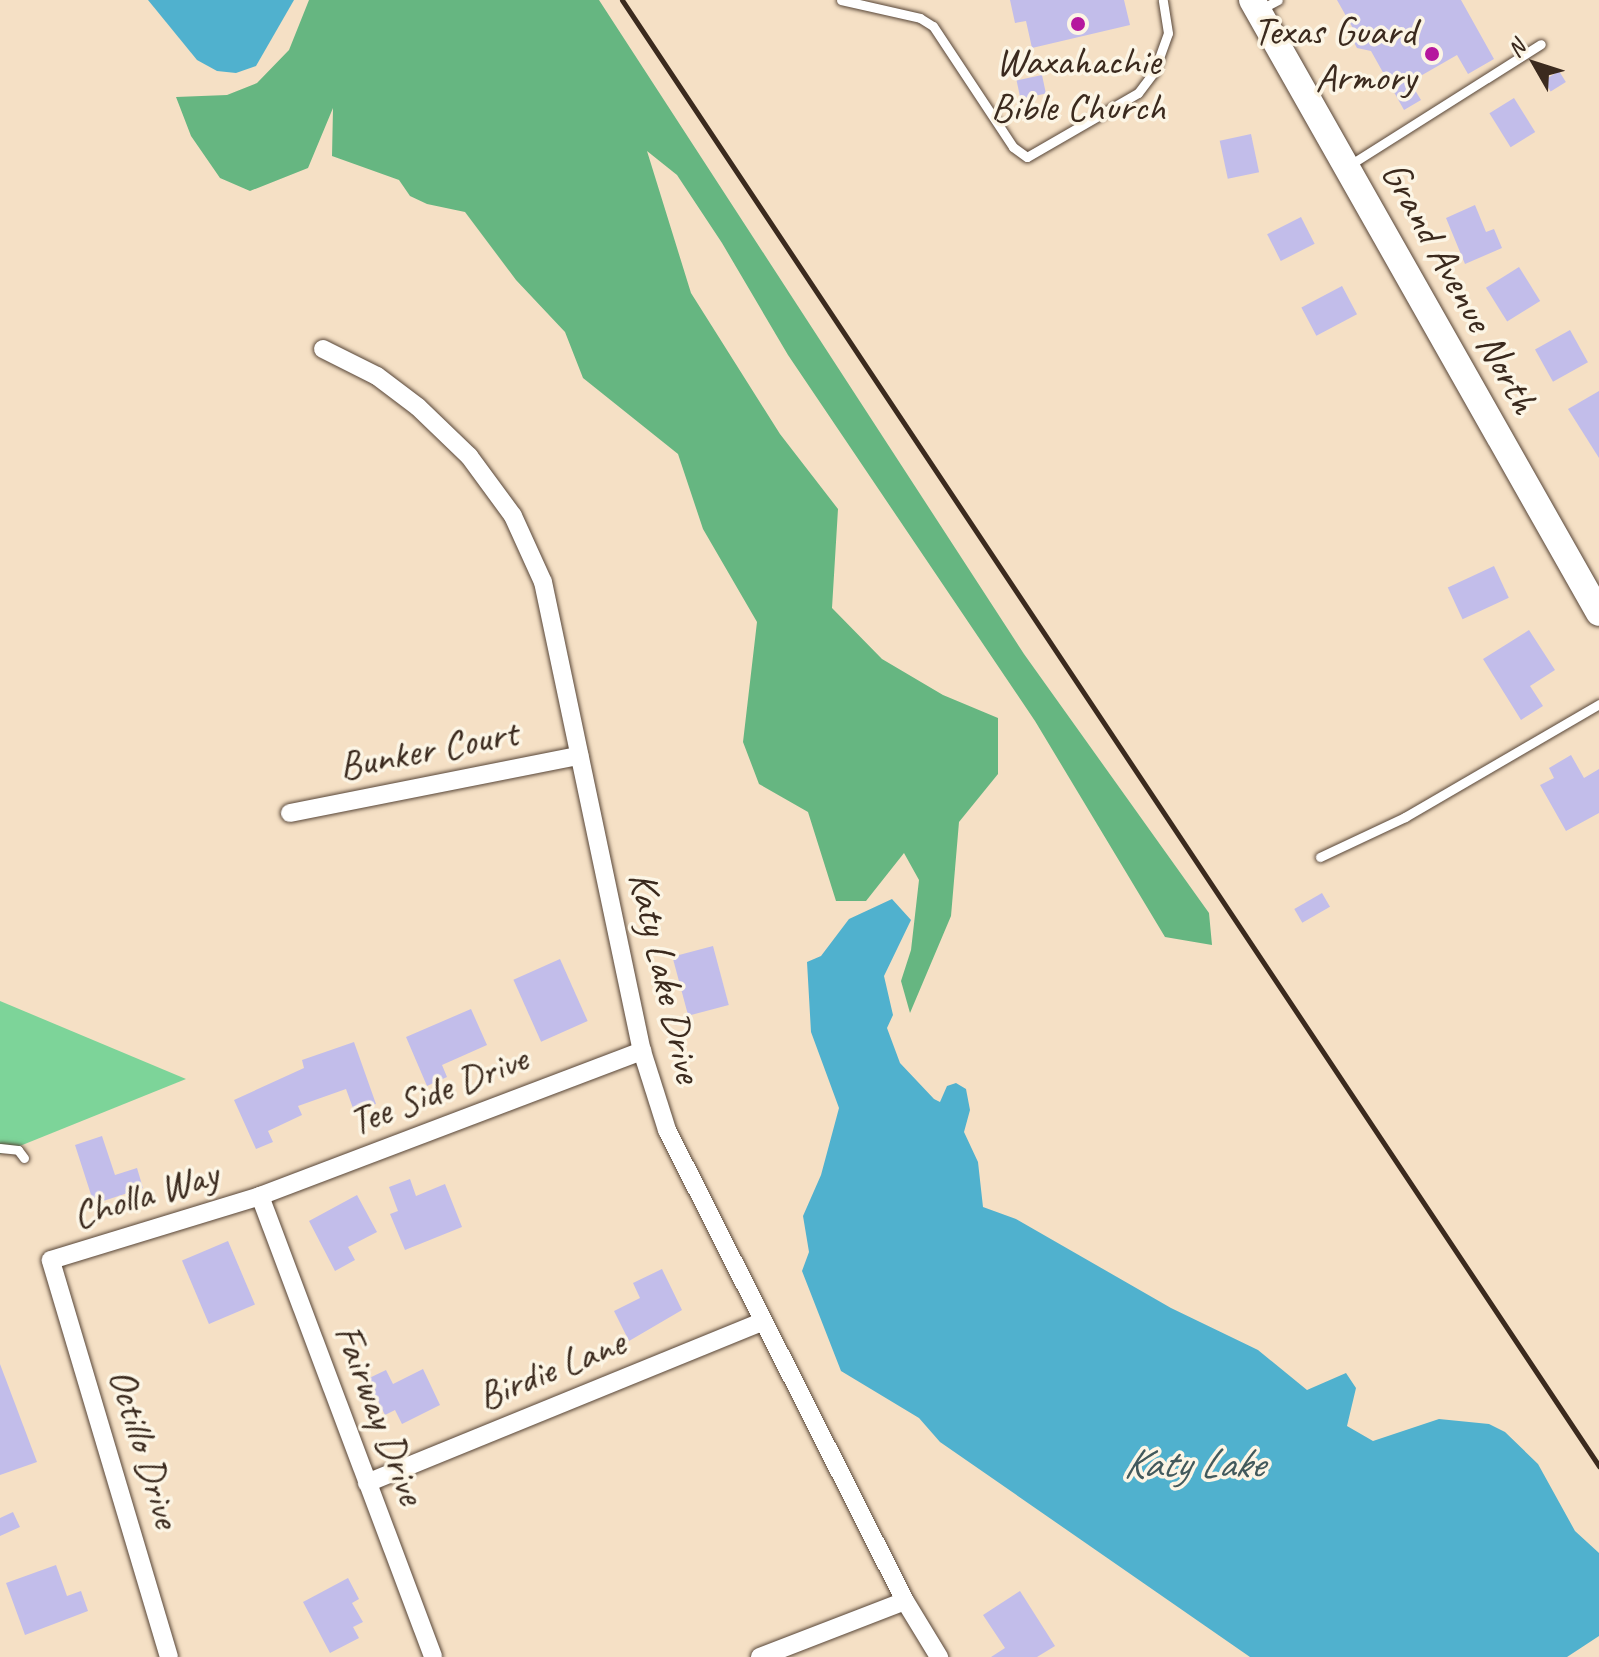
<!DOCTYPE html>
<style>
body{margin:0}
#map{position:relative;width:1599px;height:1657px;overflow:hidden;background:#f5e0c5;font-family:Caveat,sans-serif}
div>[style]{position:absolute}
.green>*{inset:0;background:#7dd499}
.forest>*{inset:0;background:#66b681}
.water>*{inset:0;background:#50b1ce}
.building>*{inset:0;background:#c2bdea;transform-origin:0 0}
.roads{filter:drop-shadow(0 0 2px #574537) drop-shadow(0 0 2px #574537)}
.lane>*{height:9px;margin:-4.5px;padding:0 4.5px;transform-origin:4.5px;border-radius:4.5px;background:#fff}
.street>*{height:18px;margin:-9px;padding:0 9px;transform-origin:9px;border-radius:9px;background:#fff}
.secondary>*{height:26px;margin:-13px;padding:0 13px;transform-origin:13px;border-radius:13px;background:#fff}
.rail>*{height:5px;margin:-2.5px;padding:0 2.5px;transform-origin:2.5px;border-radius:2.5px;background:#3b2a1e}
.dots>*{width:22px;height:22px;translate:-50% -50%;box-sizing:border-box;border:4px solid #fcf5e5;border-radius:50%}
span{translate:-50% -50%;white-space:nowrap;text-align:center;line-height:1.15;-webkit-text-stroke:7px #fcf5e5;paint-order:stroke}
.poi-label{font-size:40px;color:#3b2a1e}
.right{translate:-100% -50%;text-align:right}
.street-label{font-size:40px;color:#3b2a1e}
.water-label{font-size:42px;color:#42595c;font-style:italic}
.north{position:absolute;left:1495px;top:24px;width:80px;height:80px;-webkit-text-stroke:6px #fcf5e5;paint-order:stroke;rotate:309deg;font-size:22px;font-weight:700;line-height:32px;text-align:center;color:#3b2a1e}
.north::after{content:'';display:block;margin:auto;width:28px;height:36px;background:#3b2a1e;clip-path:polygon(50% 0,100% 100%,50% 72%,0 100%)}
</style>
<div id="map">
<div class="green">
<div style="clip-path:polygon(0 1001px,186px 1079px,0 1154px)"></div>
</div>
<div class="forest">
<div style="clip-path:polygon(309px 0,599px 0,1024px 654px,1209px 913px,1212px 945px,1165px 937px,1035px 721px,788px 355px,722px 243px,677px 175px,647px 151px,691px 293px,780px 434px,838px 509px,832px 608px,882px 659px,943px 695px,998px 718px,998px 774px,959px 822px,951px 916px,910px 1013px,901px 981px,911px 950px,919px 880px,904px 853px,866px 901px,836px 901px,808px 812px,759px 784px,743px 742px,757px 622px,703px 529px,678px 454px,583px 378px,565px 332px,516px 280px,465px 212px,427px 204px,410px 196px,399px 180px,332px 156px,333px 108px,308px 168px,250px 191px,220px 178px,191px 136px,176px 97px,227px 95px,257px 83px,289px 50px)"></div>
</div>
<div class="water">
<div style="clip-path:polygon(148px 0,294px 0,256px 66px,236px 73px,217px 71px,197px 60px)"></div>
<div style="clip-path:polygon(892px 899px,911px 920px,884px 976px,893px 1015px,887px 1028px,900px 1063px,934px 1099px,940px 1102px,947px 1086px,956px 1083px,966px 1089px,970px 1110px,964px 1132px,978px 1162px,983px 1207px,1016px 1219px,1171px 1308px,1258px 1350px,1307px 1390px,1346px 1373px,1356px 1388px,1347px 1426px,1373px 1441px,1439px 1419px,1489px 1424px,1505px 1432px,1538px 1464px,1575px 1531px,1599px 1553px,1599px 1636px,1567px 1657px,1250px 1657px,940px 1442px,919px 1418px,841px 1371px,802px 1271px,809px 1252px,803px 1216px,821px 1175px,839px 1108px,811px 1032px,807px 962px,821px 956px,849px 919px)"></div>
</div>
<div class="building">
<div style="clip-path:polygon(1010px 0,1124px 0,1130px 25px,1032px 48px,1026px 21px,1015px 23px)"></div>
<div style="clip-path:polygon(1337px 0,1461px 0,1494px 59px,1468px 74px,1457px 55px,1410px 82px,1421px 100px,1404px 110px,1371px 51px,1357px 48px,1350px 35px,1355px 32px)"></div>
<div style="left:1559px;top:71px;width:13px;height:18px;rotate:58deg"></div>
<div style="left:1042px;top:75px;width:19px;height:26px;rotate:78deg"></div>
<div style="left:1514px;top:98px;width:40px;height:29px;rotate:58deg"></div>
<div style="left:1251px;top:134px;width:39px;height:32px;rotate:78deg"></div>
<div style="clip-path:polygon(1475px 205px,1486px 232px,1494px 229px,1502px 248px,1465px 264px,1446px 218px)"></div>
<div style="left:1301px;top:217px;width:30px;height:38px;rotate:63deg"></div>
<div style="left:1519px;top:267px;width:40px;height:39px;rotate:58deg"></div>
<div style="left:1342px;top:286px;width:32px;height:46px;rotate:62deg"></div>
<div style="left:1570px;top:330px;width:37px;height:40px;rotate:61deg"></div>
<div style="clip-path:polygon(1599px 391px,1599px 458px,1568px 409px)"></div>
<div style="left:1494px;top:566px;width:35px;height:51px;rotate:65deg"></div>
<div style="clip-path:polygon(1529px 630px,1555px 670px,1530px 686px,1543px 706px,1521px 720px,1483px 659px)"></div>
<div style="clip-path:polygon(1571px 755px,1584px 778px,1599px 769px,1599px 813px,1566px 831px,1540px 785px,1554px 778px,1549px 768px)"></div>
<div style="left:1322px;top:893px;width:16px;height:32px;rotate:60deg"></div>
<div style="left:713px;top:946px;width:61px;height:42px;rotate:75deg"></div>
<div style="left:560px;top:959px;width:68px;height:51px;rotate:66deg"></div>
<div style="clip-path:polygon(471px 1009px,487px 1045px,442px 1065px,447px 1077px,427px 1086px,406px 1037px)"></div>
<div style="clip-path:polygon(354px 1042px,376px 1104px,354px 1111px,346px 1089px,298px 1106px,302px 1115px,268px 1131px,273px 1142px,256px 1149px,234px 1100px,304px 1068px,302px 1060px)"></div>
<div style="clip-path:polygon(102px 1136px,115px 1175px,137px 1168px,143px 1188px,94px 1204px,75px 1145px)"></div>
<div style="clip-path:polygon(410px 1179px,416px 1196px,445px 1184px,462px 1227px,405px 1250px,390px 1214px,398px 1211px,389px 1187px)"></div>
<div style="clip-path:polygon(357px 1195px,377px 1232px,348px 1247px,355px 1260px,335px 1271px,309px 1221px)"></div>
<div style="left:228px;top:1241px;width:69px;height:50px;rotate:67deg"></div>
<div style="clip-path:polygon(662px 1269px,682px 1310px,629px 1341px,614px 1311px,640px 1298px,633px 1283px)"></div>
<div style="clip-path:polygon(0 1364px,37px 1462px,0 1475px)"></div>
<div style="clip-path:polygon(423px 1369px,440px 1405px,402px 1424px,395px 1410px,385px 1415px,378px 1401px,373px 1403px,363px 1381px,386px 1370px,393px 1384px)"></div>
<div style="clip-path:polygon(13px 1512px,20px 1527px,0 1536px,0 1518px)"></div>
<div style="clip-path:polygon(56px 1565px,67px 1596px,81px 1591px,88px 1611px,25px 1635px,6px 1583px)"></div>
<div style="clip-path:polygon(348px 1578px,359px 1599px,352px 1603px,363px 1622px,353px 1627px,359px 1638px,330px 1653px,303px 1602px)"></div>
<div style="clip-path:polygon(1020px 1591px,1055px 1646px,1037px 1657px,991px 1657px,1005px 1648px,983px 1615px)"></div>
</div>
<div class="roads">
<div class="lane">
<div style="left:841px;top:0;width:81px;rotate:12.8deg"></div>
<div style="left:920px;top:18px;width:15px;rotate:32deg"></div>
<div style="left:933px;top:26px;width:145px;rotate:56.5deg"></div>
<div style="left:1013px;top:147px;width:17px;rotate:36deg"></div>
<div style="left:1027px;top:157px;width:128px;rotate:-30deg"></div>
<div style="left:1138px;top:93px;width:26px;rotate:-53deg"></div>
<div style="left:1154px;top:72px;width:41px;rotate:-70.3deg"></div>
<div style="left:1168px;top:33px;width:33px;rotate:-99deg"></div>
<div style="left:1261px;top:9px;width:19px;rotate:-28deg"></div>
<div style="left:1348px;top:166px;width:228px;rotate:-32.3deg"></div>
<div style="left:1320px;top:857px;width:94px;rotate:-25.2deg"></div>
<div style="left:1405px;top:817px;width:225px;rotate:-30.2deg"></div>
<div style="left:0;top:1148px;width:18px;rotate:6deg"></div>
<div style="left:18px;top:1150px;width:10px;rotate:53deg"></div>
</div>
<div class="street">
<div style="left:323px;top:349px;width:60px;rotate:26.6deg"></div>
<div style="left:377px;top:376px;width:51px;rotate:37.1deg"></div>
<div style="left:418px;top:407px;width:71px;rotate:43.9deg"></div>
<div style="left:469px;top:456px;width:74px;rotate:53.7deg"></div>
<div style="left:513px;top:516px;width:72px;rotate:65.6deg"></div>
<div style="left:543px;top:582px;width:479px;rotate:78.1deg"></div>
<div style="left:642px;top:1051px;width:83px;rotate:72.4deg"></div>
<div style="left:667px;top:1130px;width:528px;rotate:63.19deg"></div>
<div style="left:905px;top:1601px;width:66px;rotate:58.7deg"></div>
<div style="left:290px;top:813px;width:295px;rotate:-11.2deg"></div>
<div style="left:260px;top:1196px;width:492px;rotate:69.4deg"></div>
<div style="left:367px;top:1483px;width:426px;rotate:-22.2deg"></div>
<div style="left:169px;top:1657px;width:414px;rotate:-106.6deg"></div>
<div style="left:51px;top:1260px;width:219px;rotate:-17deg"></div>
<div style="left:260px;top:1196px;width:409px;rotate:-20.8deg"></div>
<div style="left:760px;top:1657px;width:155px;rotate:-21.1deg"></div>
</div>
<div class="secondary">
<div style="left:1252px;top:0;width:704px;rotate:60.49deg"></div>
</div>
</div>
<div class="rail">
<div style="left:622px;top:0;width:1762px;rotate:56.32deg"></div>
</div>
<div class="dots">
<div style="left:1078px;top:24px;background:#b5179e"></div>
<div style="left:1432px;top:54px;background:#b5179e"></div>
</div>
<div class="poi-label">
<span class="right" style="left:1416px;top:54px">Texas Guard<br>Armory</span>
<span style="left:1078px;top:84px">Waxahachie<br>Bible Church</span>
</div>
<div class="street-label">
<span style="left:1460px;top:287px;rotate:61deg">Grand Avenue North</span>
<span style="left:428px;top:749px;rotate:-11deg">Bunker Court</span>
<span style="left:666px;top:977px;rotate:77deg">Katy Lake Drive</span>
<span style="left:438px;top:1090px;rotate:-21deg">Tee Side Drive</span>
<span style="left:145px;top:1194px;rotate:-17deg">Cholla Way</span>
<span style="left:551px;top:1369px;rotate:-22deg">Birdie Lane</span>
<span style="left:380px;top:1414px;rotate:69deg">Fairway Drive</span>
<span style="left:145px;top:1448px;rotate:73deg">Octillo Drive</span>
</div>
<div class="water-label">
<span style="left:1193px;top:1464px">Katy Lake</span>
</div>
<div class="north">N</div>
</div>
